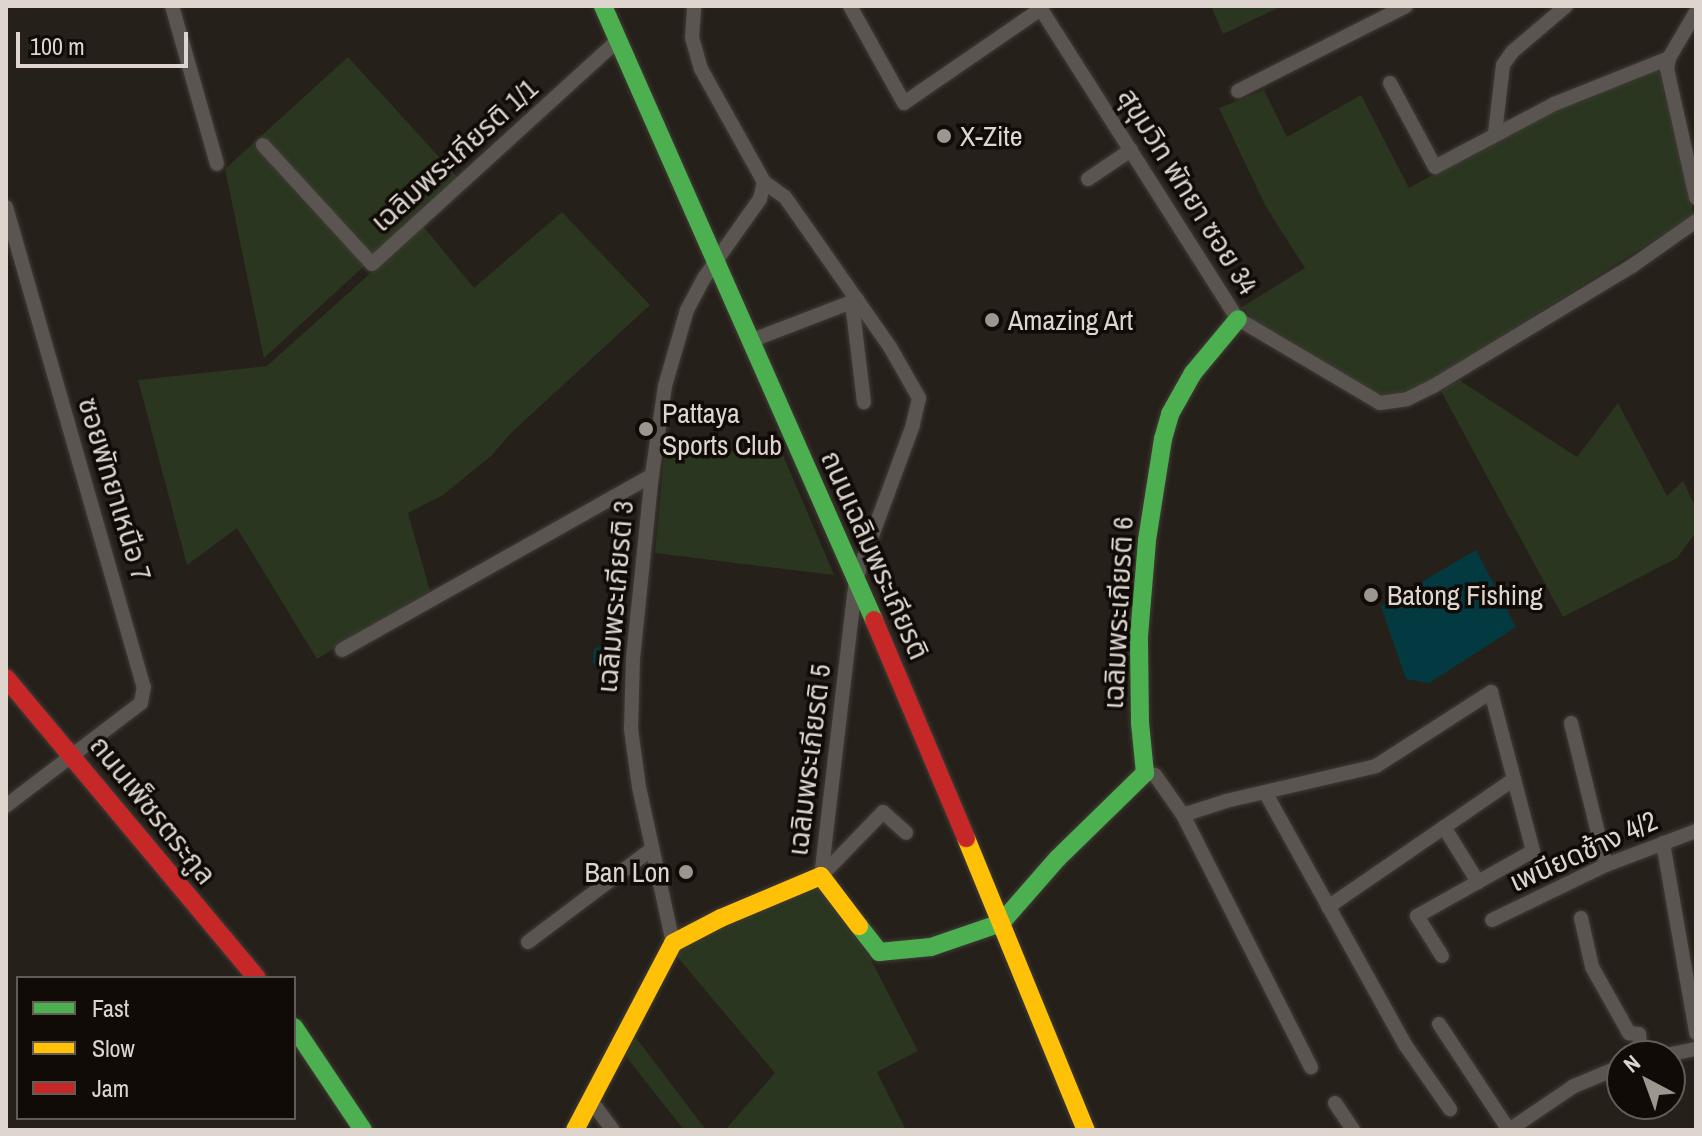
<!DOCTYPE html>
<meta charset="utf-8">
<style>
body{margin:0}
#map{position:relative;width:1702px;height:1136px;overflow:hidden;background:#26201a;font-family:"Archivo Narrow","Noto Sans Thai",sans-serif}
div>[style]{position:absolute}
.green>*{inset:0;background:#2a361f}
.water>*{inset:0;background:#033a42}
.roads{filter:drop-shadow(0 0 2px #3f3b36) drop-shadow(0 0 2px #3f3b36)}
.street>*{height:14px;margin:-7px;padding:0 7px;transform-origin:7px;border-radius:7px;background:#5a5550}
.fast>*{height:18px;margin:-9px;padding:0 9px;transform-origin:9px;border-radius:9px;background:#4caf50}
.slow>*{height:18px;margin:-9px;padding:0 9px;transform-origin:9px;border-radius:9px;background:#ffc107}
.jam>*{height:18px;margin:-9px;padding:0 9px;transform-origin:9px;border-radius:9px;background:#c62828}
.dots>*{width:22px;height:22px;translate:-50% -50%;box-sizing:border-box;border:4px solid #100b07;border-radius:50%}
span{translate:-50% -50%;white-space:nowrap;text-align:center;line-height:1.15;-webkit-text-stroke:7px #100b07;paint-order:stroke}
.poi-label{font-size:28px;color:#ddd5ce}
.left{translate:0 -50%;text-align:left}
.right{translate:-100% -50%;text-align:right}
.street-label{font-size:28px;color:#ddd5ce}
.frame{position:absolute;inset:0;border:8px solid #ddd5ce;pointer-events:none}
.legend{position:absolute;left:16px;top:976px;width:280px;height:144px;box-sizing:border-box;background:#100b07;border:2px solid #625c57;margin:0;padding:10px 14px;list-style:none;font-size:24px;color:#ddd5ce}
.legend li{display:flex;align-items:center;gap:16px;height:40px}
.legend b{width:40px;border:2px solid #625c57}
.north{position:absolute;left:1606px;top:1040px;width:80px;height:80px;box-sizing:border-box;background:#100b07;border:2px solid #625c57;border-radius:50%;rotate:319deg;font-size:22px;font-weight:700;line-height:32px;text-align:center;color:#ddd5ce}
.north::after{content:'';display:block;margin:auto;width:28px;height:36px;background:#9d968f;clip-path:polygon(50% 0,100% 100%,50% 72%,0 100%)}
.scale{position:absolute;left:16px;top:32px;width:172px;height:36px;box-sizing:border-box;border:4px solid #ddd5ce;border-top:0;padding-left:10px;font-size:24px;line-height:28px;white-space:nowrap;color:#ddd5ce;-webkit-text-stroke:6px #100b07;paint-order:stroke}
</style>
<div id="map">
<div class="green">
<div style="clip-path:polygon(1211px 6px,1282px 6px,1223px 34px)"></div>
<div style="clip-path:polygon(348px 57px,459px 179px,264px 358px,225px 169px)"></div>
<div style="clip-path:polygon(1659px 70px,1694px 215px,1432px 380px,1387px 397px,1359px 385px,1258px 325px,1242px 307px,1305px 268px,1265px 205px,1219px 108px,1264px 90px,1287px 137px,1361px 95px,1409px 188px,1535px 118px)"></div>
<div style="clip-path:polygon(562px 212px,650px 305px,511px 433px,491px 456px,443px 495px,408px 513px,430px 591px,317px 659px,237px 528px,187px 565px,138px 380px,267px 366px,423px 226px,474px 288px)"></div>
<div style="clip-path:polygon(1459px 380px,1577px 457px,1618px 403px,1667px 496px,1683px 481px,1696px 508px,1696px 532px,1677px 558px,1563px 617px,1441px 391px)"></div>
<div style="clip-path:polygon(780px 448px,834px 575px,655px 553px,664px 457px)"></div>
<div style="clip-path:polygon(819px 887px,870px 958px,918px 1051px,877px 1072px,906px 1130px,725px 1130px,775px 1073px,674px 953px,691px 939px)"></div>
<div style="clip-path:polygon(634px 1035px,706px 1130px,684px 1130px,624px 1054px)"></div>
</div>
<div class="water">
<div style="clip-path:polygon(1476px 550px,1516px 627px,1429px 683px,1406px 679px,1381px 606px)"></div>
<div style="clip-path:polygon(608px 643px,608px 669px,598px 669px,593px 663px,594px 649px)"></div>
</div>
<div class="roads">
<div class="street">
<div style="left:172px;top:6px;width:164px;rotate:74.1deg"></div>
<div style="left:850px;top:6px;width:111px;rotate:60.9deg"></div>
<div style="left:904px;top:103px;width:166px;rotate:-34.5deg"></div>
<div style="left:1039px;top:6px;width:371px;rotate:57.6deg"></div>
<div style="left:1238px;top:319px;width:165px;rotate:30.6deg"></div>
<div style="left:1380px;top:403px;width:27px;rotate:-8deg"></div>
<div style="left:1407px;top:399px;width:28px;rotate:-26deg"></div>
<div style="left:1432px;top:387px;width:234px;rotate:-31.2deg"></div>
<div style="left:1632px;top:266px;width:78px;rotate:-35.1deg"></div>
<div style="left:1696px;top:12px;width:53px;rotate:120.4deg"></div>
<div style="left:1669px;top:58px;width:11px;rotate:100deg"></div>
<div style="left:1667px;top:69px;width:132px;rotate:77.3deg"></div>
<div style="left:1390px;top:83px;width:95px;rotate:61.8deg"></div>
<div style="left:1435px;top:167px;width:135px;rotate:-27.9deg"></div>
<div style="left:1554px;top:104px;width:124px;rotate:-21.8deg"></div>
<div style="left:1238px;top:91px;width:188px;rotate:-26.8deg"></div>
<div style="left:1495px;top:133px;width:68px;rotate:-83.3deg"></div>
<div style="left:1503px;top:65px;width:16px;rotate:-55deg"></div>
<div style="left:1512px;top:52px;width:71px;rotate:-40.4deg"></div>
<div style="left:263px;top:145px;width:161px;rotate:47.5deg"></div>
<div style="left:372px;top:264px;width:333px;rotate:-42.3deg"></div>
<div style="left:1088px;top:179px;width:52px;rotate:-34deg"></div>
<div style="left:764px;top:182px;width:26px;rotate:36deg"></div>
<div style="left:785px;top:197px;width:183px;rotate:55deg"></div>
<div style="left:890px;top:347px;width:59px;rotate:60.4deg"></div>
<div style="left:919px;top:398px;width:28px;rotate:103deg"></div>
<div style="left:913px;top:425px;width:164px;rotate:110.3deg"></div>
<div style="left:856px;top:579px;width:299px;rotate:96.7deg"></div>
<div style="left:821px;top:876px;width:89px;rotate:-45.9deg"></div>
<div style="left:883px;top:812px;width:31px;rotate:42deg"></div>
<div style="left:6px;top:207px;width:499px;rotate:74deg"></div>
<div style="left:144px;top:687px;width:16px;rotate:101deg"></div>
<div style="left:141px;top:703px;width:170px;rotate:142.7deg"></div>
<div style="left:852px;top:303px;width:100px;rotate:83.1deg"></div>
<div style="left:750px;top:341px;width:115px;rotate:-21deg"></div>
<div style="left:342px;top:650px;width:356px;rotate:-29.4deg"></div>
<div style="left:1571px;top:723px;width:146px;rotate:76.2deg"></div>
<div style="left:1145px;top:773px;width:10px;rotate:11deg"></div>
<div style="left:1155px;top:775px;width:49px;rotate:55deg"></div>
<div style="left:1183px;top:815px;width:283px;rotate:63.1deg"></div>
<div style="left:1265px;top:792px;width:291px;rotate:61deg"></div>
<div style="left:1406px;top:1046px;width:77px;rotate:55.1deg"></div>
<div style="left:1183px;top:815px;width:45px;rotate:-18deg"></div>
<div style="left:1226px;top:801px;width:154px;rotate:-13.1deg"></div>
<div style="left:1376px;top:766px;width:137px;rotate:-32.8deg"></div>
<div style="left:1491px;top:692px;width:164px;rotate:75.2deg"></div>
<div style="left:1533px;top:851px;width:133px;rotate:150.7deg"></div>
<div style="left:1417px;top:916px;width:47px;rotate:58deg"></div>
<div style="left:1444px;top:827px;width:65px;rotate:58.3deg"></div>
<div style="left:1663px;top:843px;width:193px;rotate:80.1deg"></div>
<div style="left:1328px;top:907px;width:226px;rotate:-34.5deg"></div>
<div style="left:1581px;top:918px;width:50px;rotate:77.3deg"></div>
<div style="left:1592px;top:967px;width:76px;rotate:60.7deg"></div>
<div style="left:1629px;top:1033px;width:10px;rotate:6deg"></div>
<div style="left:1639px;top:1034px;width:22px;rotate:85deg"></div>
<div style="left:1492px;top:920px;width:127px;rotate:-25.8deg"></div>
<div style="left:1606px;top:865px;width:96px;rotate:-20.7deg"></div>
<div style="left:528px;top:942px;width:155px;rotate:-36.9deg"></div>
<div style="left:673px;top:943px;width:160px;rotate:-102.3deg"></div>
<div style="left:639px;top:787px;width:59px;rotate:-97.9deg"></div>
<div style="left:631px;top:729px;width:71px;rotate:-88.4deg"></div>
<div style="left:633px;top:658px;width:184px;rotate:-84.1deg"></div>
<div style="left:652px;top:475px;width:90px;rotate:-81.7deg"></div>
<div style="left:665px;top:386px;width:79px;rotate:-73.9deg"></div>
<div style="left:687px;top:310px;width:36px;rotate:-62deg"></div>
<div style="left:704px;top:278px;width:97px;rotate:-54.7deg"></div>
<div style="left:760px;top:199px;width:17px;rotate:-77deg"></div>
<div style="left:764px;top:182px;width:129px;rotate:-119.1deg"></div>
<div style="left:701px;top:69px;width:32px;rotate:-106deg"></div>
<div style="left:692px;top:38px;width:32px;rotate:-86deg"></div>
<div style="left:1439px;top:1024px;width:127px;rotate:56.6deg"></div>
<div style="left:1662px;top:1056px;width:35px;rotate:-12deg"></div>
<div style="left:591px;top:1101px;width:36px;rotate:53deg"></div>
<div style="left:1335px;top:1103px;width:32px;rotate:56deg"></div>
<div style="left:1509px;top:1130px;width:78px;rotate:-34.1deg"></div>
<div style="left:1574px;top:1086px;width:52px;rotate:-22.6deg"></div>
</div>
<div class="fast">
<div style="left:603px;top:6px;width:671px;rotate:66.18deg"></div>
<div style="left:1001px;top:923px;width:86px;rotate:-48.8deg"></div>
<div style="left:1058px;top:858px;width:122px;rotate:-44.3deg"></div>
<div style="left:1145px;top:773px;width:50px;rotate:-95.7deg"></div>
<div style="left:1140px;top:723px;width:87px;rotate:-90.7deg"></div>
<div style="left:1139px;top:636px;width:96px;rotate:-85.2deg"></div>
<div style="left:1147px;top:540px;width:102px;rotate:-81deg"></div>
<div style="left:1163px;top:439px;width:26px;rotate:-74deg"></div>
<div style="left:1170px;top:414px;width:47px;rotate:-60.7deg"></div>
<div style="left:1193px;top:373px;width:70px;rotate:-50.2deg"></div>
<div style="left:859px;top:926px;width:33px;rotate:52deg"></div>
<div style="left:879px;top:952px;width:52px;rotate:-5.5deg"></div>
<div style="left:931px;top:947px;width:74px;rotate:-18.9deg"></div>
<div style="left:294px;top:1027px;width:124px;rotate:56.2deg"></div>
</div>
<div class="slow">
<div style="left:966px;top:838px;width:316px;rotate:67.7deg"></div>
<div style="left:575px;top:1130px;width:211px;rotate:-62.3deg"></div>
<div style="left:673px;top:943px;width:54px;rotate:-27.5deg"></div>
<div style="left:721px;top:918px;width:108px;rotate:-22.8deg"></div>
<div style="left:821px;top:876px;width:63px;rotate:52.8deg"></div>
</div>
<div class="jam">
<div style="left:874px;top:620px;width:237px;rotate:67.1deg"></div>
<div style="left:6px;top:678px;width:391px;rotate:50.1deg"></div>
</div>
</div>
<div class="dots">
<div style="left:944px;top:136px;background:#9d968f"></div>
<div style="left:992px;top:320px;background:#9d968f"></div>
<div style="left:646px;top:429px;background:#9d968f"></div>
<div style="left:1371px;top:595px;background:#9d968f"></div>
<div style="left:686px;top:872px;background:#9d968f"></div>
</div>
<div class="poi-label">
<span class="left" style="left:960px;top:136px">X-Zite</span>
<span class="left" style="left:1008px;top:320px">Amazing Art</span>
<span class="left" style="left:662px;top:429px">Pattaya<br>Sports Club</span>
<span class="left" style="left:1387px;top:595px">Batong Fishing</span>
<span class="right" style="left:670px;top:872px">Ban Lon</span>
</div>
<div class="street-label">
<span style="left:454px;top:155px;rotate:-42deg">เฉลิมพระเกียรติ 1/1</span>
<span style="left:1188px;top:191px;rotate:58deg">สุขุมวิท พัทยา ซอย 34</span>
<span style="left:115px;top:489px;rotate:73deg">ซอยพัทยาเหนือ 7</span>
<span style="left:875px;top:555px;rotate:66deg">ถนนเฉลิมพระเกียรติ</span>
<span style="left:615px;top:597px;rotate:-85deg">เฉลิมพระเกียรติ 3</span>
<span style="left:1118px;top:613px;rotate:-87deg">เฉลิมพระเกียรติ 6</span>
<span style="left:809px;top:760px;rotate:-83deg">เฉลิมพระเกียรติ 5</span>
<span style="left:153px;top:810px;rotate:51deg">ถนนเพ็ชรตระกูล</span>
<span style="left:1583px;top:851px;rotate:-24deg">เพนียดช้าง 4/2</span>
</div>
<div class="frame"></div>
<ul class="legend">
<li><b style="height:10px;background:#4caf50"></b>Fast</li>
<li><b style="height:10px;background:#ffc107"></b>Slow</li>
<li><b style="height:10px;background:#c62828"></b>Jam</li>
</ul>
<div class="north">N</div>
<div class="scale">100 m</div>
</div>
